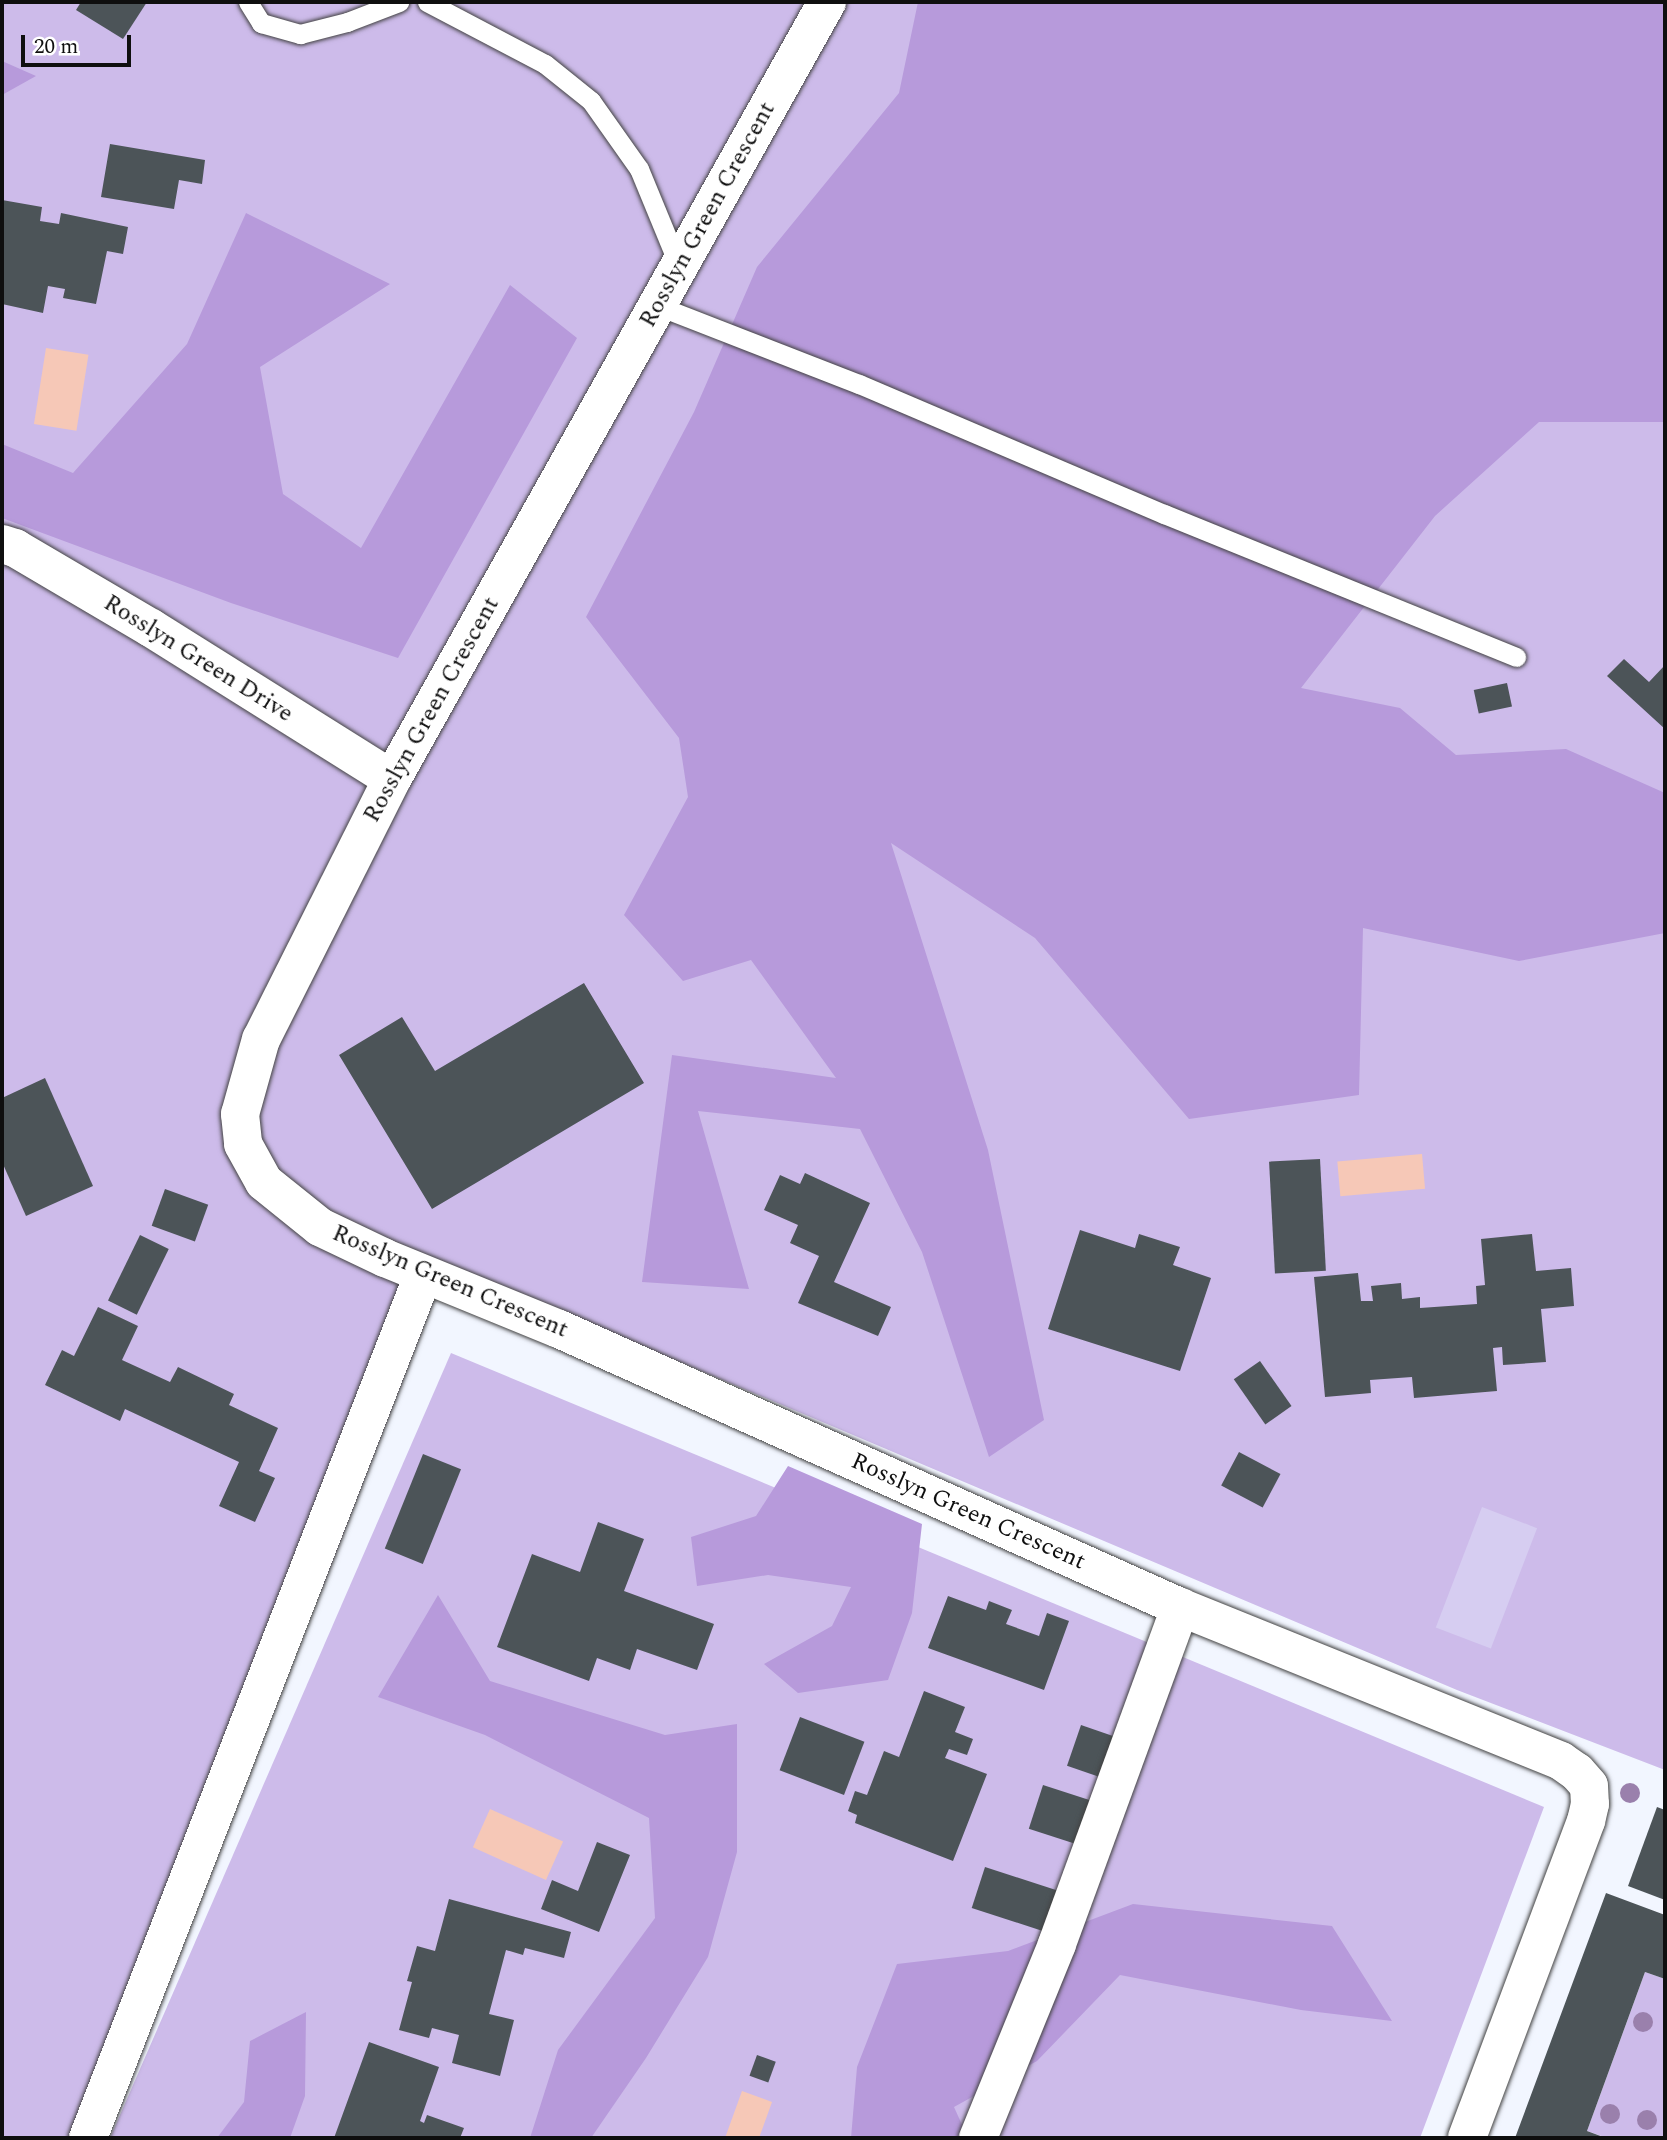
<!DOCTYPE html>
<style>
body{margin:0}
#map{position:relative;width:1667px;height:2140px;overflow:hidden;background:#f2f6ff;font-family:Spectral,serif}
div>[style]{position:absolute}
.green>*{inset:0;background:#cdbbea}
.forest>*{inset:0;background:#b79adb}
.pitch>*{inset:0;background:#d6cdf1;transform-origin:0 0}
.water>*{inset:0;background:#f6c8b7;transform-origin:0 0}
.building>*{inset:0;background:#4c5458;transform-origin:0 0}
.roads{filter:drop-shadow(0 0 2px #424242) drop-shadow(0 0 2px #424242)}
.service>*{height:19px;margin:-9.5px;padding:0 9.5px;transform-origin:9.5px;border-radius:9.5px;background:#fff}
.minor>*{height:38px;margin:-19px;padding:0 19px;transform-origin:19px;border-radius:19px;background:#fff}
.trees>*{width:20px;height:20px;margin:-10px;border-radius:50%;background:#9a80ac}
span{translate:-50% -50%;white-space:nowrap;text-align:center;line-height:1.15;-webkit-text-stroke:7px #fff;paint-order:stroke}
.street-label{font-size:24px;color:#0f0f0f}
.frame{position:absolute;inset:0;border:4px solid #0f0f0f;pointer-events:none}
.scale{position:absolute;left:21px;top:35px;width:110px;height:32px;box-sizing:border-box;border:4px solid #0f0f0f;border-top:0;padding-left:9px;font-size:21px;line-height:24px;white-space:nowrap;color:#0f0f0f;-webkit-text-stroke:5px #fff;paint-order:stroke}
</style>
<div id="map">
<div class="green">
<div style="clip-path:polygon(2px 2px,1665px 2px,1665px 1770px,1457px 1690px,448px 1264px,324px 1584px,79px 2138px,2px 2138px)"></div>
<div style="clip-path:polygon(451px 1353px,1544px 1807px,1420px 2138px,110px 2138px)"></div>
<div style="clip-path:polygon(1645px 1972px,1665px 1979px,1665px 2138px,1607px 2138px,1587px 2131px)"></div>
</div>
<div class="forest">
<div style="clip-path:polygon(918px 2px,1665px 2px,1665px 422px,1539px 422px,1435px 516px,1301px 688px,1400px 708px,1456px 755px,1566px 749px,1665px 793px,1665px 933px,1519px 961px,1363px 928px,1359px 1095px,1189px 1119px,1035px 938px,891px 843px,988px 1150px,1044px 1420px,989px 1457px,922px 1252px,860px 1129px,698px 1111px,749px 1289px,642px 1282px,672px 1055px,836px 1078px,751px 960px,683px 981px,624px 915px,688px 797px,679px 738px,586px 617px,694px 412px,757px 267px,899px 93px)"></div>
<div style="clip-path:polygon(2px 61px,36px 76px,2px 95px)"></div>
<div style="clip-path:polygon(246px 213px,390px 284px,260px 367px,283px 494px,361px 548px,510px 285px,577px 338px,398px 658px,231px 603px,2px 518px,2px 444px,73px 473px,187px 344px)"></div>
<div style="clip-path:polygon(788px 1466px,922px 1524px,912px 1613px,888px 1680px,798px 1693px,764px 1664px,832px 1626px,851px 1587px,768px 1575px,697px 1586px,691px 1537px,756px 1516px)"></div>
<div style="clip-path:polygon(438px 1595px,490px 1681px,665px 1735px,737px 1724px,737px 1852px,708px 1957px,646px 2058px,591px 2138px,530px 2138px,558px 2050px,655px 1918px,649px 1818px,485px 1735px,378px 1697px)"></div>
<div style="clip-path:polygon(1133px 1904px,1332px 1926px,1392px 2021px,1301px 2010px,1120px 1975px,1037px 2061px,954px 2107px,968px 2138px,851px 2138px,857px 2067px,897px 1964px,1008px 1951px)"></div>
<div style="clip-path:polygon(306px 2012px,305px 2096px,290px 2138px,217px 2138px,244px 2102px,250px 2041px)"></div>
</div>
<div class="pitch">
<div style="left:1482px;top:1507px;width:59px;height:129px;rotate:21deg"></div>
</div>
<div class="water">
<div style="left:46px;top:348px;width:43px;height:77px;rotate:9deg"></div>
<div style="left:1422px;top:1154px;width:35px;height:85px;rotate:85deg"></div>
<div style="left:490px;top:1809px;width:80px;height:42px;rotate:24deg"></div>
<div style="clip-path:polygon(742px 2091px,772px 2102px,759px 2138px,725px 2138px)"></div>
</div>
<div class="building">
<div style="clip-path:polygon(81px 2px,147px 2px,123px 39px,76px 10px)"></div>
<div style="clip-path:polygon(110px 144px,205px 160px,202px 184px,179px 180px,174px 209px,101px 197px)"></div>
<div style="clip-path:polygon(2px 200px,42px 207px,40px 221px,59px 224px,61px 213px,128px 227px,123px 254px,107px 251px,96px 304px,63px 298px,65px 289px,48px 286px,43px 313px,2px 304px)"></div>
<div style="clip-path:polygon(1624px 659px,1649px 682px,1665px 665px,1665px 729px,1607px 676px)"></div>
<div style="left:1507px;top:683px;width:24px;height:34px;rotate:78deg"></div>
<div style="clip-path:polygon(584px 983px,644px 1083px,432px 1209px,339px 1055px,402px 1017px,435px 1071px)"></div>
<div style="clip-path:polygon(45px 1078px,93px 1186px,26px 1216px,2px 1162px,2px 1098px)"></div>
<div style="left:1320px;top:1159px;width:112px;height:51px;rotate:87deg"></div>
<div style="clip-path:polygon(805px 1173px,870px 1203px,834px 1282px,891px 1307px,878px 1336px,798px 1303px,819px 1256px,790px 1243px,798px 1225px,764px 1210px,780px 1175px,800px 1184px)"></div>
<div style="left:165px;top:1189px;width:46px;height:39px;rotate:20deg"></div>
<div style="clip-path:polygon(1080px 1230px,1135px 1248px,1139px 1234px,1180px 1247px,1173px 1265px,1211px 1278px,1180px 1371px,1048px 1329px)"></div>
<div style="clip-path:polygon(1532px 1234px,1536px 1271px,1571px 1268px,1574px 1306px,1541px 1309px,1546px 1362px,1503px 1365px,1502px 1347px,1493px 1348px,1497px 1391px,1414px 1398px,1412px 1377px,1370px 1380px,1371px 1393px,1325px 1397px,1314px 1277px,1358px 1273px,1361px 1301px,1373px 1301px,1371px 1286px,1401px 1283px,1402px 1299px,1420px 1297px,1420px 1308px,1477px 1304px,1476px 1286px,1485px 1285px,1481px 1239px)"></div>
<div style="left:140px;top:1235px;width:32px;height:73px;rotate:26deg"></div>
<div style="clip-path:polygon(98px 1307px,138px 1326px,122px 1360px,170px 1382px,178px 1367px,234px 1394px,229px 1405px,278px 1428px,259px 1471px,275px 1478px,255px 1522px,219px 1506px,239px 1462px,125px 1409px,120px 1421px,45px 1385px,62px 1350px,74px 1356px)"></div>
<div style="left:1260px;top:1361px;width:55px;height:32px;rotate:55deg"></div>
<div style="left:1239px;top:1452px;width:47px;height:38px;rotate:28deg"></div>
<div style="left:423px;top:1454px;width:41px;height:102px;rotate:22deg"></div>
<div style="clip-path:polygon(598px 1522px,644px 1539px,624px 1591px,714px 1624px,697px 1670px,637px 1649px,630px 1670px,597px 1658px,589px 1681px,497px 1647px,532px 1554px,580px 1572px)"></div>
<div style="clip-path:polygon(948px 1596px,986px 1610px,989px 1601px,1012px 1610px,1006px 1624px,1039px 1636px,1047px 1613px,1069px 1621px,1044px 1690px,928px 1648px)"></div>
<div style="clip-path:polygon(924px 1691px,965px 1707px,955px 1732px,973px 1739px,967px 1755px,949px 1749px,945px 1758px,987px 1774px,953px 1861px,855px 1823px,857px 1815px,848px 1811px,855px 1791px,867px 1795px,884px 1751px,899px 1757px)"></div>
<div style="left:800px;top:1717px;width:69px;height:57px;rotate:21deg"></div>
<div style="left:1081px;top:1725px;width:36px;height:43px;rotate:19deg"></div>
<div style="left:1043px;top:1785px;width:56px;height:46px;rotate:18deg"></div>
<div style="clip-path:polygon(1657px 1807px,1665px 1810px,1665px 1900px,1628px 1886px)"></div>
<div style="clip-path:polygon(597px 1842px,630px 1855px,599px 1932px,541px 1909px,552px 1880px,578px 1891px)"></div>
<div style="left:985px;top:1867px;width:85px;height:43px;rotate:18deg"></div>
<div style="clip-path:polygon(1606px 1893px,1665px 1915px,1665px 1979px,1645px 1972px,1587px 2131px,1606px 2138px,1515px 2138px)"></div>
<div style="clip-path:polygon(449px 1899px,571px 1932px,564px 1958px,525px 1948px,523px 1955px,506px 1950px,489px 2014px,514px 2020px,500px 2076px,452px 2063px,459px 2035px,432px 2028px,429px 2038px,399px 2030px,412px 1982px,407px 1981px,417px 1946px,435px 1951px)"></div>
<div style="clip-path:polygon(369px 2042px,439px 2067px,420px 2121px,424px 2123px,427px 2115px,464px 2128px,460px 2138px,334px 2138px)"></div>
<div style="left:757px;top:2055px;width:20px;height:22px;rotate:20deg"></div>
</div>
<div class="roads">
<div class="service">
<div style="left:248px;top:2px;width:25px;rotate:58deg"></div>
<div style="left:261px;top:23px;width:41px;rotate:15.8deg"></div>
<div style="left:300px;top:34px;width:49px;rotate:-14.3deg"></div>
<div style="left:347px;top:22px;width:56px;rotate:-21deg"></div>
<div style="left:427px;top:2px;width:133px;rotate:27.7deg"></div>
<div style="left:545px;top:64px;width:59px;rotate:38.8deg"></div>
<div style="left:591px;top:101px;width:83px;rotate:54.8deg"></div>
<div style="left:639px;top:169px;width:105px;rotate:67.6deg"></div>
<div style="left:656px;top:305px;width:218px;rotate:21.3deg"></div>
<div style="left:859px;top:384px;width:332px;rotate:23.1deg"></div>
<div style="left:1164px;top:514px;width:380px;rotate:22.1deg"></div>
</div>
<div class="minor">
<div style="left:827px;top:2px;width:890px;rotate:119.24deg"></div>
<div style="left:392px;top:779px;width:291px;rotate:116.7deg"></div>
<div style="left:261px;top:1039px;width:78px;rotate:105.6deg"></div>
<div style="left:240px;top:1114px;width:30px;rotate:84deg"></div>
<div style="left:243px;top:1144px;width:43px;rotate:61.1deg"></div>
<div style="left:264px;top:1182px;width:72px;rotate:38.8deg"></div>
<div style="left:320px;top:1227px;width:72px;rotate:25.5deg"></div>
<div style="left:385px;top:1258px;width:188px;rotate:22.2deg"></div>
<div style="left:559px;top:1329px;width:680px;rotate:24.12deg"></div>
<div style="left:1180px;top:1607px;width:411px;rotate:22deg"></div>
<div style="left:1561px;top:1761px;width:19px;rotate:35deg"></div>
<div style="left:1577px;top:1772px;width:18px;rotate:49deg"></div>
<div style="left:1589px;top:1786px;width:18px;rotate:87deg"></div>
<div style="left:1590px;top:1804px;width:17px;rotate:103deg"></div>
<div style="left:1586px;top:1821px;width:339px;rotate:110.6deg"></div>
<div style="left:2px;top:544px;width:14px;rotate:17deg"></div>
<div style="left:15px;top:548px;width:158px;rotate:30.5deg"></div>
<div style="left:151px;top:628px;width:284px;rotate:32.1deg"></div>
<div style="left:88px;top:2138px;width:926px;rotate:-68.78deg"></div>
<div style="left:978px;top:2138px;width:209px;rotate:-67.8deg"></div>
<div style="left:1057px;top:1944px;width:359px;rotate:-69.9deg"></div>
</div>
</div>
<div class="trees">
<div style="left:1630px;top:1793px"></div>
<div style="left:1643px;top:2022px"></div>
<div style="left:1610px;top:2114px"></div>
<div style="left:1647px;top:2120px"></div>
</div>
<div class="street-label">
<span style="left:708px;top:215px;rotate:-61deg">Rosslyn Green Crescent</span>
<span style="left:198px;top:659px;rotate:32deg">Rosslyn Green Drive</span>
<span style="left:432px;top:710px;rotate:-61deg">Rosslyn Green Crescent</span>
<span style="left:450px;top:1282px;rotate:23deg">Rosslyn Green Crescent</span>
<span style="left:968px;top:1512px;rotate:24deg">Rosslyn Green Crescent</span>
</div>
<div class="frame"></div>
<div class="scale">20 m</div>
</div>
